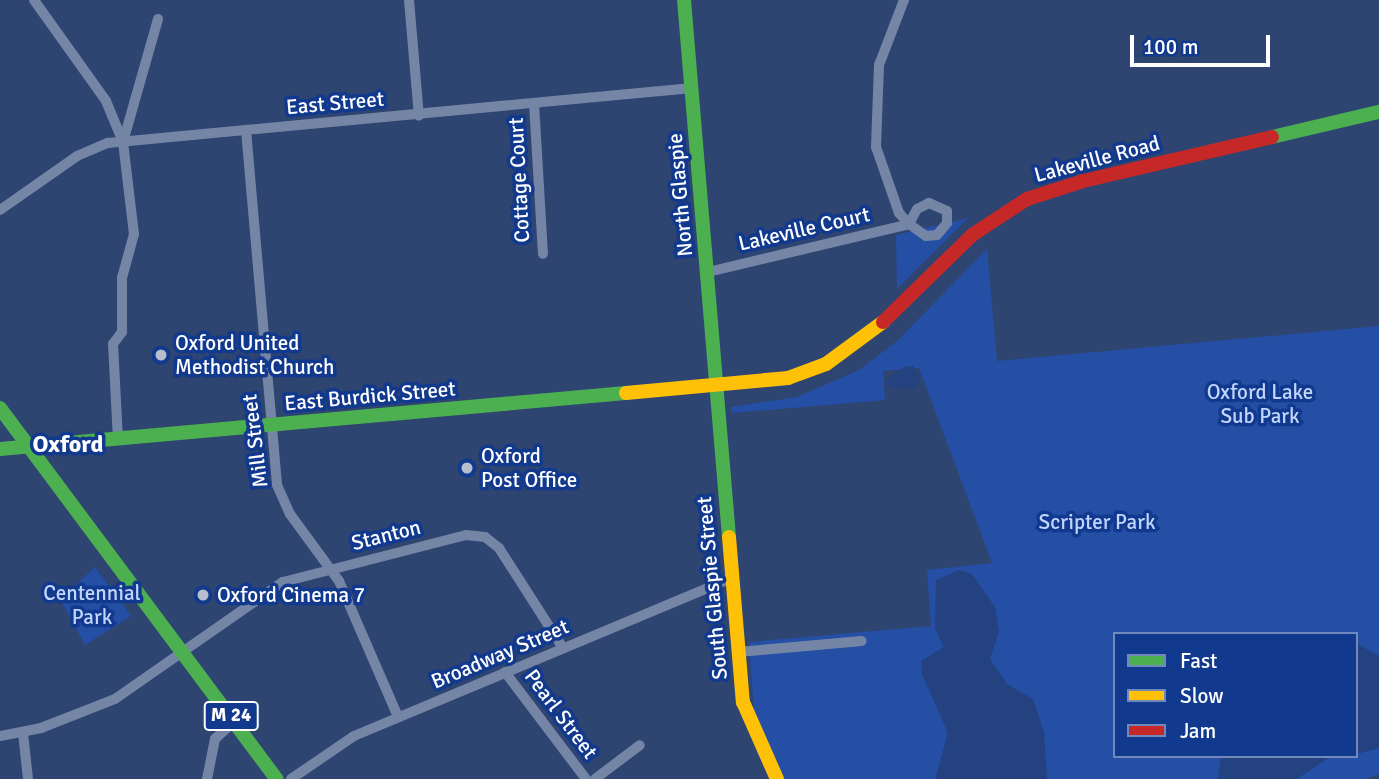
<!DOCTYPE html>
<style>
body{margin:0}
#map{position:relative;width:1379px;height:779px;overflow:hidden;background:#2e4471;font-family:Signika,sans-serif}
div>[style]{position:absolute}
.green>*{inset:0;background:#244fa5}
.water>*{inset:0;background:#244180}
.street>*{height:10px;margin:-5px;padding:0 5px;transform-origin:5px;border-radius:5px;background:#7585a6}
.fast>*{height:14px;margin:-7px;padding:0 7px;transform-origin:7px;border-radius:7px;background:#4caf50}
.slow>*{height:14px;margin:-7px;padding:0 7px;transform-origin:7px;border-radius:7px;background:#ffc107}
.jam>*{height:14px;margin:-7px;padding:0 7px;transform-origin:7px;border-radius:7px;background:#c62828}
.dots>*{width:19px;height:19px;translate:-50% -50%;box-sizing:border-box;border:4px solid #11398e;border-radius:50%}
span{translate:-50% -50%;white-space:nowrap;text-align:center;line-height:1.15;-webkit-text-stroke:7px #11398e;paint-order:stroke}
.shield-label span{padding:2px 5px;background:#11398e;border:2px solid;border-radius:5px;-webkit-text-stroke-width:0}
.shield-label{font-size:19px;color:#fff;font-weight:700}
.street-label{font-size:21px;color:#fff}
.poi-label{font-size:21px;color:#fff}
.left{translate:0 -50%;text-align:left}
.park-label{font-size:21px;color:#c2d5fd}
.quarter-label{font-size:24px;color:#fff;font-weight:700}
.legend{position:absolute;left:1113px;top:632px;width:245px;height:126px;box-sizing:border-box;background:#11398e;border:2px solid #7088bb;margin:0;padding:9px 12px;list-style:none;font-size:21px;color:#fff}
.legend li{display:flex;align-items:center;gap:14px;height:35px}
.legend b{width:35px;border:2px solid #7088bb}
.scale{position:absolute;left:1130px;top:35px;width:140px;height:32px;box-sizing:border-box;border:4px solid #fff;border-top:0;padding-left:9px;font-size:21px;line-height:24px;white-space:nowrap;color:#fff;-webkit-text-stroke:5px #11398e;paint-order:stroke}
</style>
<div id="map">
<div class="green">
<div style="clip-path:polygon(969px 218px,956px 230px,897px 289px,896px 235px)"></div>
<div style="clip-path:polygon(evenodd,987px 249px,997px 361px,1379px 326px,1379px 774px,1366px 779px,780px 779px,765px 755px,757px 756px,749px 642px,931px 626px,927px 570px,992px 563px,919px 368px,883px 371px,885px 400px,731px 413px,731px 407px,797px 397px,859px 370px,897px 341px,987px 249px,1115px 634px,1356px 634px,1356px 756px,1115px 756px,1115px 634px)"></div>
<div style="clip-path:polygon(95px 567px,131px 616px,85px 645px,60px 599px)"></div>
</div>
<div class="water">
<div style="clip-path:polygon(913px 366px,920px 378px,915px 390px,889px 387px,885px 382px,903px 367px)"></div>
<div style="clip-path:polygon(959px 570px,972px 574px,995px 607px,999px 632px,990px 659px,1007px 684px,1033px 699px,1044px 732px,1047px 779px,935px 779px,948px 733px,922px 674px,921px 661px,944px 647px,935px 629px,936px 580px)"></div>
<div style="clip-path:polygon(1356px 643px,1379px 656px,1379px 748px,1361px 753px,1356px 753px)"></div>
<div style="clip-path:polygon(1221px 756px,1331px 756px,1297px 779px,1218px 779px)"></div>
</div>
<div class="street">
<div style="left:34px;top:0;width:124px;rotate:54.5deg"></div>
<div style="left:106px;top:101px;width:44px;rotate:67.5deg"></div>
<div style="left:123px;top:142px;width:93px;rotate:83.2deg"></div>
<div style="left:134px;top:234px;width:46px;rotate:105.3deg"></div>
<div style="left:122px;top:278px;width:54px;rotate:90deg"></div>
<div style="left:122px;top:332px;width:15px;rotate:127deg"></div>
<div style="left:113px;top:344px;width:95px;rotate:87deg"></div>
<div style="left:409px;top:0;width:116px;rotate:85.1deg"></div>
<div style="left:534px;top:103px;width:151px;rotate:86.6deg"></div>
<div style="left:246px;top:130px;width:356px;rotate:85deg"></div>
<div style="left:277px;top:485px;width:32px;rotate:66deg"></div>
<div style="left:290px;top:514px;width:83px;rotate:53.8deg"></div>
<div style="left:339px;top:581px;width:148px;rotate:66.5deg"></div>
<div style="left:123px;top:142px;width:128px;rotate:-74.1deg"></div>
<div style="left:0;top:210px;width:94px;rotate:-35deg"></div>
<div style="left:77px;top:156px;width:34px;rotate:-23deg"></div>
<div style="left:108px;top:143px;width:587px;rotate:-5.38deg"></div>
<div style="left:708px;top:272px;width:207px;rotate:-13.4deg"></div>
<div style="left:909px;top:224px;width:21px;rotate:35deg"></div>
<div style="left:926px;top:236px;width:11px;rotate:-5deg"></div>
<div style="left:937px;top:235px;width:16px;rotate:-50deg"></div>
<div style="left:947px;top:223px;width:12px;rotate:-90deg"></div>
<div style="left:947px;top:211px;width:20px;rotate:-156deg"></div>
<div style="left:929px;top:203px;width:13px;rotate:153deg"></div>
<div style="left:917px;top:209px;width:17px;rotate:118deg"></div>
<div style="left:909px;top:224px;width:15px;rotate:-132deg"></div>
<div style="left:899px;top:213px;width:70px;rotate:-109.2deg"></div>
<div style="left:876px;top:147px;width:82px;rotate:-87.9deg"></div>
<div style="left:879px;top:65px;width:70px;rotate:-69deg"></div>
<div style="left:738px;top:652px;width:124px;rotate:-5.1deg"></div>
<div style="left:505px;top:672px;width:134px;rotate:52.9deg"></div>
<div style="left:23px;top:733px;width:46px;rotate:83.8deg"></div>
<div style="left:0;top:736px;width:42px;rotate:-11deg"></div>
<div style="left:41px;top:728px;width:79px;rotate:-21.4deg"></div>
<div style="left:115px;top:699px;width:205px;rotate:-34.9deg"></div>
<div style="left:283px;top:582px;width:189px;rotate:-14.4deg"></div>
<div style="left:466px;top:535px;width:19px;rotate:6deg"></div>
<div style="left:485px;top:537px;width:18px;rotate:38deg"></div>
<div style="left:499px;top:548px;width:119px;rotate:57.4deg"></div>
<div style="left:207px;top:779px;width:41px;rotate:-78.7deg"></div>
<div style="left:215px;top:739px;width:26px;rotate:-43deg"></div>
<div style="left:291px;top:779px;width:76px;rotate:-34.3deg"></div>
<div style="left:354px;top:736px;width:409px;rotate:-22.7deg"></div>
<div style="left:595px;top:779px;width:56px;rotate:-37.1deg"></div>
</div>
<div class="fast">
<div style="left:684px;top:0;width:539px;rotate:85.21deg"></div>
<div style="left:1272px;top:137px;width:110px;rotate:-13.2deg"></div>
<div style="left:0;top:408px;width:463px;rotate:53.3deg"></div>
<div style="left:0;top:449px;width:628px;rotate:-5.11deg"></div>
</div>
<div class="slow">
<div style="left:626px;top:393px;width:163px;rotate:-5.3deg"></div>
<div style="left:788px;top:378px;width:40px;rotate:-20.2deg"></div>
<div style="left:826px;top:364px;width:71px;rotate:-36.4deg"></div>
<div style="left:729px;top:537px;width:166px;rotate:85.2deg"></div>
<div style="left:743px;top:702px;width:84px;rotate:66.2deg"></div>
</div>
<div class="jam">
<div style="left:883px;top:322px;width:124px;rotate:-44.3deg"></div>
<div style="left:972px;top:235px;width:66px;rotate:-33.2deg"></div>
<div style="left:1027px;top:199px;width:59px;rotate:-17.8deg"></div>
<div style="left:1083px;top:181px;width:194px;rotate:-13.1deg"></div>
</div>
<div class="dots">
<div style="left:161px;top:355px;background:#b6becd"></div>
<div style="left:467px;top:468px;background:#b6becd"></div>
<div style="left:203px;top:595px;background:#b6becd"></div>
</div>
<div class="shield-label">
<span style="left:231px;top:716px">M 24</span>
</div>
<div class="street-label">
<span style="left:335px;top:103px;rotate:-5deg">East Street</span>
<span style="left:1097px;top:159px;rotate:-15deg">Lakeville Road</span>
<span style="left:519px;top:180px;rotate:-93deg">Cottage Court</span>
<span style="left:680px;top:195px;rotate:-95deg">North Glaspie</span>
<span style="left:804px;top:229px;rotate:-13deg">Lakeville Court</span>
<span style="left:370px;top:396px;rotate:-5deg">East Burdick Street</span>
<span style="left:255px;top:441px;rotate:-97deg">Mill Street</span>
<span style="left:386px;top:535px;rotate:-14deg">Stanton</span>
<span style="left:712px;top:588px;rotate:-95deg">South Glaspie Street</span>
<span style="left:500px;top:654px;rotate:-23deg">Broadway Street</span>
<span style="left:561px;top:714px;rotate:53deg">Pearl Street</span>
</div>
<div class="poi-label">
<span class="left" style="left:175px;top:355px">Oxford United<br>Methodist Church</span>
<span class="left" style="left:481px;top:468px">Oxford<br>Post Office</span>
<span class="left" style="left:217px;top:595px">Oxford Cinema 7</span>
</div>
<div class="park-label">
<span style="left:1260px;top:404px">Oxford Lake<br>Sub Park</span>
<span style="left:1097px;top:522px">Scripter Park</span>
<span style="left:92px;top:605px">Centennial<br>Park</span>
</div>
<div class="quarter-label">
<span style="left:68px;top:445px">Oxford</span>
</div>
<ul class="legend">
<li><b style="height:9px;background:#4caf50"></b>Fast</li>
<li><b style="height:9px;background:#ffc107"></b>Slow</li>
<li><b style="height:9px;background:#c62828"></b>Jam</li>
</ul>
<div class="scale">100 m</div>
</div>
